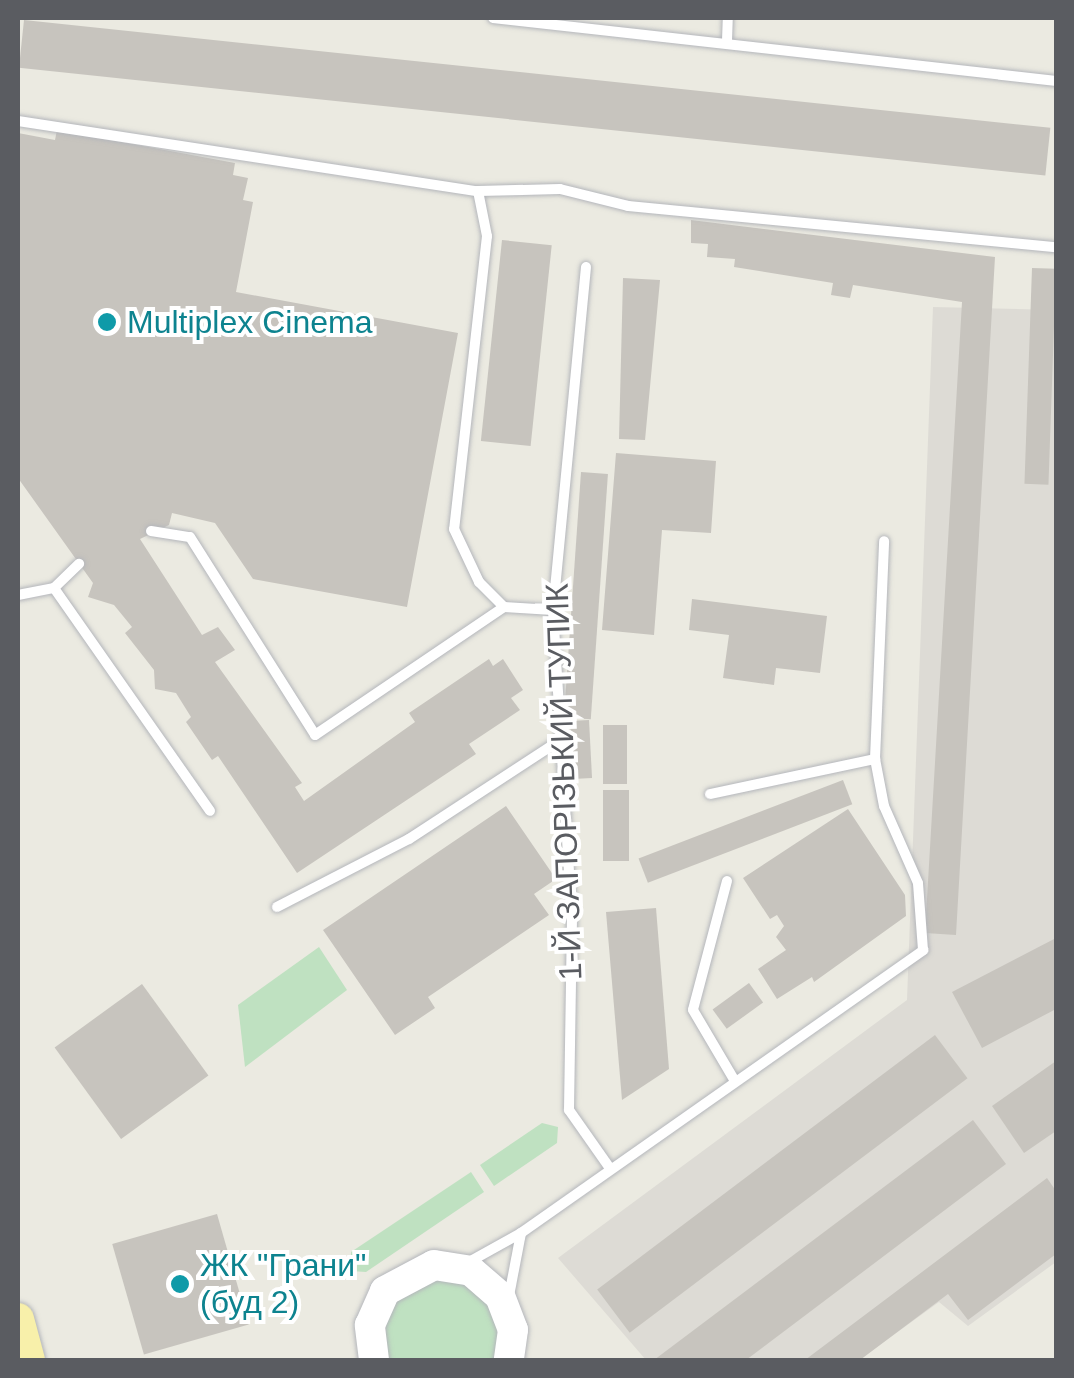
<!DOCTYPE html>
<meta charset="utf-8">
<style>
body{margin:0}
#map{position:relative;width:1074px;height:1378px;overflow:hidden;background:#ebeae1;font-family:Helvetica,sans-serif}
div>[style]{position:absolute}
.industrial>*{inset:0;background:#dddbd5}
.green>*{inset:0;background:#bfe1c1}
.building>*{inset:0;background:#c7c4be;transform-origin:0 0}
.roads{filter:drop-shadow(0 0 2px #b4b6bb) drop-shadow(0 0 2px #b4b6bb)}
.lane>*{height:10px;margin:-5px;padding:0 5px;transform-origin:5px;border-radius:5px;background:#fff}
.secondary>*{height:30px;margin:-15px;padding:0 15px;transform-origin:15px;border-radius:15px;background:#fff}
.primary>*{height:32px;margin:-16px;padding:0 16px;transform-origin:16px;border-radius:16px;background:#f8f0aa}
.dots>*{width:28px;height:28px;translate:-50% -50%;box-sizing:border-box;border:5px solid #fff;border-radius:50%}
span{translate:-50% -50%;white-space:nowrap;text-align:center;line-height:1.15;-webkit-text-stroke:8px #fff;paint-order:stroke}
.culture-label{font-size:32px;color:#0d838f}
.left{translate:0 -50%;text-align:left}
.street-label{font-size:32px;color:#5a5c61}
.frame{position:absolute;inset:0;border:20px solid #5a5c61;pointer-events:none}
</style>
<div id="map">
<div class="industrial">
<div style="clip-path:polygon(933px 307px,1056px 310px,1056px 1262px,968px 1326px,939px 1302px,859px 1360px,646px 1360px,558px 1258px,907px 1000px)"></div>
</div>
<div class="green">
<div style="clip-path:polygon(319px 947px,347px 990px,245px 1067px,238px 1005px)"></div>
<div style="clip-path:polygon(542px 1123px,558px 1127px,557px 1143px,494px 1186px,480px 1165px)"></div>
<div style="clip-path:polygon(471px 1172px,484px 1192px,366px 1272px,351px 1271px,351px 1252px)"></div>
<div style="clip-path:polygon(431px 1277px,469px 1284px,485px 1296px,500px 1332px,494px 1360px,386px 1360px,386px 1311px,396px 1295px)"></div>
</div>
<div class="building">
<div style="left:24px;top:20px;width:1032px;height:48px;rotate:6deg"></div>
<div style="clip-path:polygon(57px 130px,235px 163px,233px 175px,248px 178px,243px 200px,253px 202px,236px 292px,458px 333px,407px 607px,253px 579px,215px 523px,172px 513px,169px 525px,140px 539px,202px 635px,218px 627px,235px 650px,215px 662px,302px 783px,295px 787px,304px 801px,415px 722px,409px 713px,489px 659px,493px 666px,503px 659px,523px 690px,511px 698px,520px 710px,469px 744px,476px 754px,297px 873px,218px 756px,212px 760px,186px 722px,191px 717px,176px 693px,155px 689px,154px 670px,125px 633px,132px 627px,114px 605px,88px 597px,93px 583px,18px 478px,18px 133px,55px 140px)"></div>
<div style="clip-path:polygon(691px 220px,995px 257px,956px 935px,925px 933px,962px 302px,853px 285px,850px 298px,831px 295px,833px 283px,734px 267px,735px 259px,707px 257px,708px 244px,691px 243px)"></div>
<div style="left:502px;top:240px;width:50px;height:202px;rotate:6deg"></div>
<div style="left:1032px;top:268px;width:24px;height:216px;rotate:2deg"></div>
<div style="clip-path:polygon(623px 278px,660px 280px,645px 440px,619px 439px)"></div>
<div style="clip-path:polygon(616px 453px,716px 461px,711px 533px,662px 530px,654px 635px,602px 630px)"></div>
<div style="left:581px;top:472px;width:27px;height:246px;rotate:4deg"></div>
<div style="clip-path:polygon(692px 599px,827px 616px,820px 673px,776px 668px,774px 685px,723px 678px,729px 635px,689px 630px)"></div>
<div style="left:589px;top:720px;width:58px;height:19px;rotate:87deg"></div>
<div style="left:603px;top:725px;width:24px;height:59px"></div>
<div style="left:843px;top:780px;width:26px;height:219px;rotate:69deg"></div>
<div style="left:603px;top:790px;width:26px;height:71px"></div>
<div style="clip-path:polygon(506px 806px,556px 879px,534px 894px,549px 915px,428px 997px,435px 1008px,395px 1035px,323px 930px)"></div>
<div style="clip-path:polygon(848px 809px,905px 895px,906px 916px,814px 982px,812px 977px,777px 999px,758px 969px,786px 950px,776px 937px,784px 926px,777px 915px,770px 919px,743px 878px)"></div>
<div style="clip-path:polygon(656px 908px,669px 1069px,622px 1100px,606px 912px)"></div>
<div style="clip-path:polygon(1056px 938px,1056px 1009px,982px 1048px,952px 992px)"></div>
<div style="left:749px;top:983px;width:24px;height:45px;rotate:54deg"></div>
<div style="left:142px;top:984px;width:113px;height:108px;rotate:54deg"></div>
<div style="left:935px;top:1035px;width:54px;height:423px;rotate:53deg"></div>
<div style="clip-path:polygon(1056px 1061px,1056px 1131px,1024px 1153px,992px 1106px)"></div>
<div style="clip-path:polygon(973px 1120px,1006px 1164px,746px 1360px,654px 1360px)"></div>
<div style="clip-path:polygon(1047px 1178px,1056px 1191px,1056px 1254px,968px 1320px,948px 1294px,860px 1360px,805px 1360px)"></div>
<div style="left:217px;top:1214px;width:115px;height:109px;rotate:74deg"></div>
</div>
<div class="roads">
<div class="lane">
<div style="left:493px;top:18px;width:567px;rotate:6.38deg"></div>
<div style="left:727px;top:41px;width:23px;rotate:-88deg"></div>
<div style="left:18px;top:121px;width:465px;rotate:8.7deg"></div>
<div style="left:478px;top:191px;width:82px;rotate:-1.4deg"></div>
<div style="left:560px;top:189px;width:70px;rotate:14deg"></div>
<div style="left:628px;top:206px;width:430px;rotate:5.5deg"></div>
<div style="left:478px;top:191px;width:46px;rotate:78.7deg"></div>
<div style="left:487px;top:236px;width:295px;rotate:96.4deg"></div>
<div style="left:454px;top:529px;width:59px;rotate:64.7deg"></div>
<div style="left:479px;top:582px;width:35px;rotate:45deg"></div>
<div style="left:586px;top:267px;width:345px;rotate:95.5deg"></div>
<div style="left:553px;top:610px;width:309px;rotate:86.5deg"></div>
<div style="left:572px;top:918px;width:192px;rotate:90.9deg"></div>
<div style="left:569px;top:1110px;width:70px;rotate:54.9deg"></div>
<div style="left:151px;top:531px;width:39px;rotate:9deg"></div>
<div style="left:190px;top:537px;width:234px;rotate:57.7deg"></div>
<div style="left:315px;top:735px;width:228px;rotate:-34.1deg"></div>
<div style="left:504px;top:607px;width:49px;rotate:3.5deg"></div>
<div style="left:54px;top:588px;width:272px;rotate:55deg"></div>
<div style="left:18px;top:595px;width:37px;rotate:-11deg"></div>
<div style="left:54px;top:588px;width:35px;rotate:-44deg"></div>
<div style="left:710px;top:794px;width:169px;rotate:-12deg"></div>
<div style="left:727px;top:881px;width:133px;rotate:104.8deg"></div>
<div style="left:693px;top:1010px;width:79px;rotate:59.5deg"></div>
<div style="left:277px;top:907px;width:148px;rotate:-27.3deg"></div>
<div style="left:409px;top:839px;width:177px;rotate:-33.2deg"></div>
<div style="left:469px;top:1262px;width:60px;rotate:-29.1deg"></div>
<div style="left:521px;top:1233px;width:492px;rotate:-35.1deg"></div>
<div style="left:923px;top:950px;width:67px;rotate:-94.3deg"></div>
<div style="left:918px;top:883px;width:84px;rotate:-113.8deg"></div>
<div style="left:884px;top:806px;width:48px;rotate:-100.8deg"></div>
<div style="left:875px;top:759px;width:218px;rotate:-87.6deg"></div>
<div style="left:509px;top:1296px;width:64px;rotate:-79.2deg"></div>
</div>
<div class="secondary">
<div style="left:374px;top:1360px;width:35px;rotate:-97deg"></div>
<div style="left:370px;top:1325px;width:37px;rotate:-66deg"></div>
<div style="left:385px;top:1291px;width:55px;rotate:-28deg"></div>
<div style="left:434px;top:1265px;width:37px;rotate:9deg"></div>
<div style="left:471px;top:1271px;width:38px;rotate:41deg"></div>
<div style="left:500px;top:1296px;width:36px;rotate:69deg"></div>
<div style="left:513px;top:1330px;width:30px;rotate:98deg"></div>
</div>
<div class="primary">
<div style="left:18px;top:1319px;width:42px;rotate:75deg"></div>
</div>
</div>
<div class="dots">
<div style="left:107px;top:322px;background:#0f9aa8"></div>
<div style="left:180px;top:1284px;background:#0f9aa8"></div>
</div>
<div class="culture-label">
<span class="left" style="left:127px;top:322px">Multiplex Cinema</span>
<span class="left" style="left:200px;top:1284px">ЖК "Грани"<br>(буд 2)</span>
</div>
<div class="street-label">
<span style="left:564px;top:782px;rotate:-92deg">1-Й ЗАПОРІЗЬКИЙ ТУПИК</span>
</div>
<div class="frame"></div>
</div>
